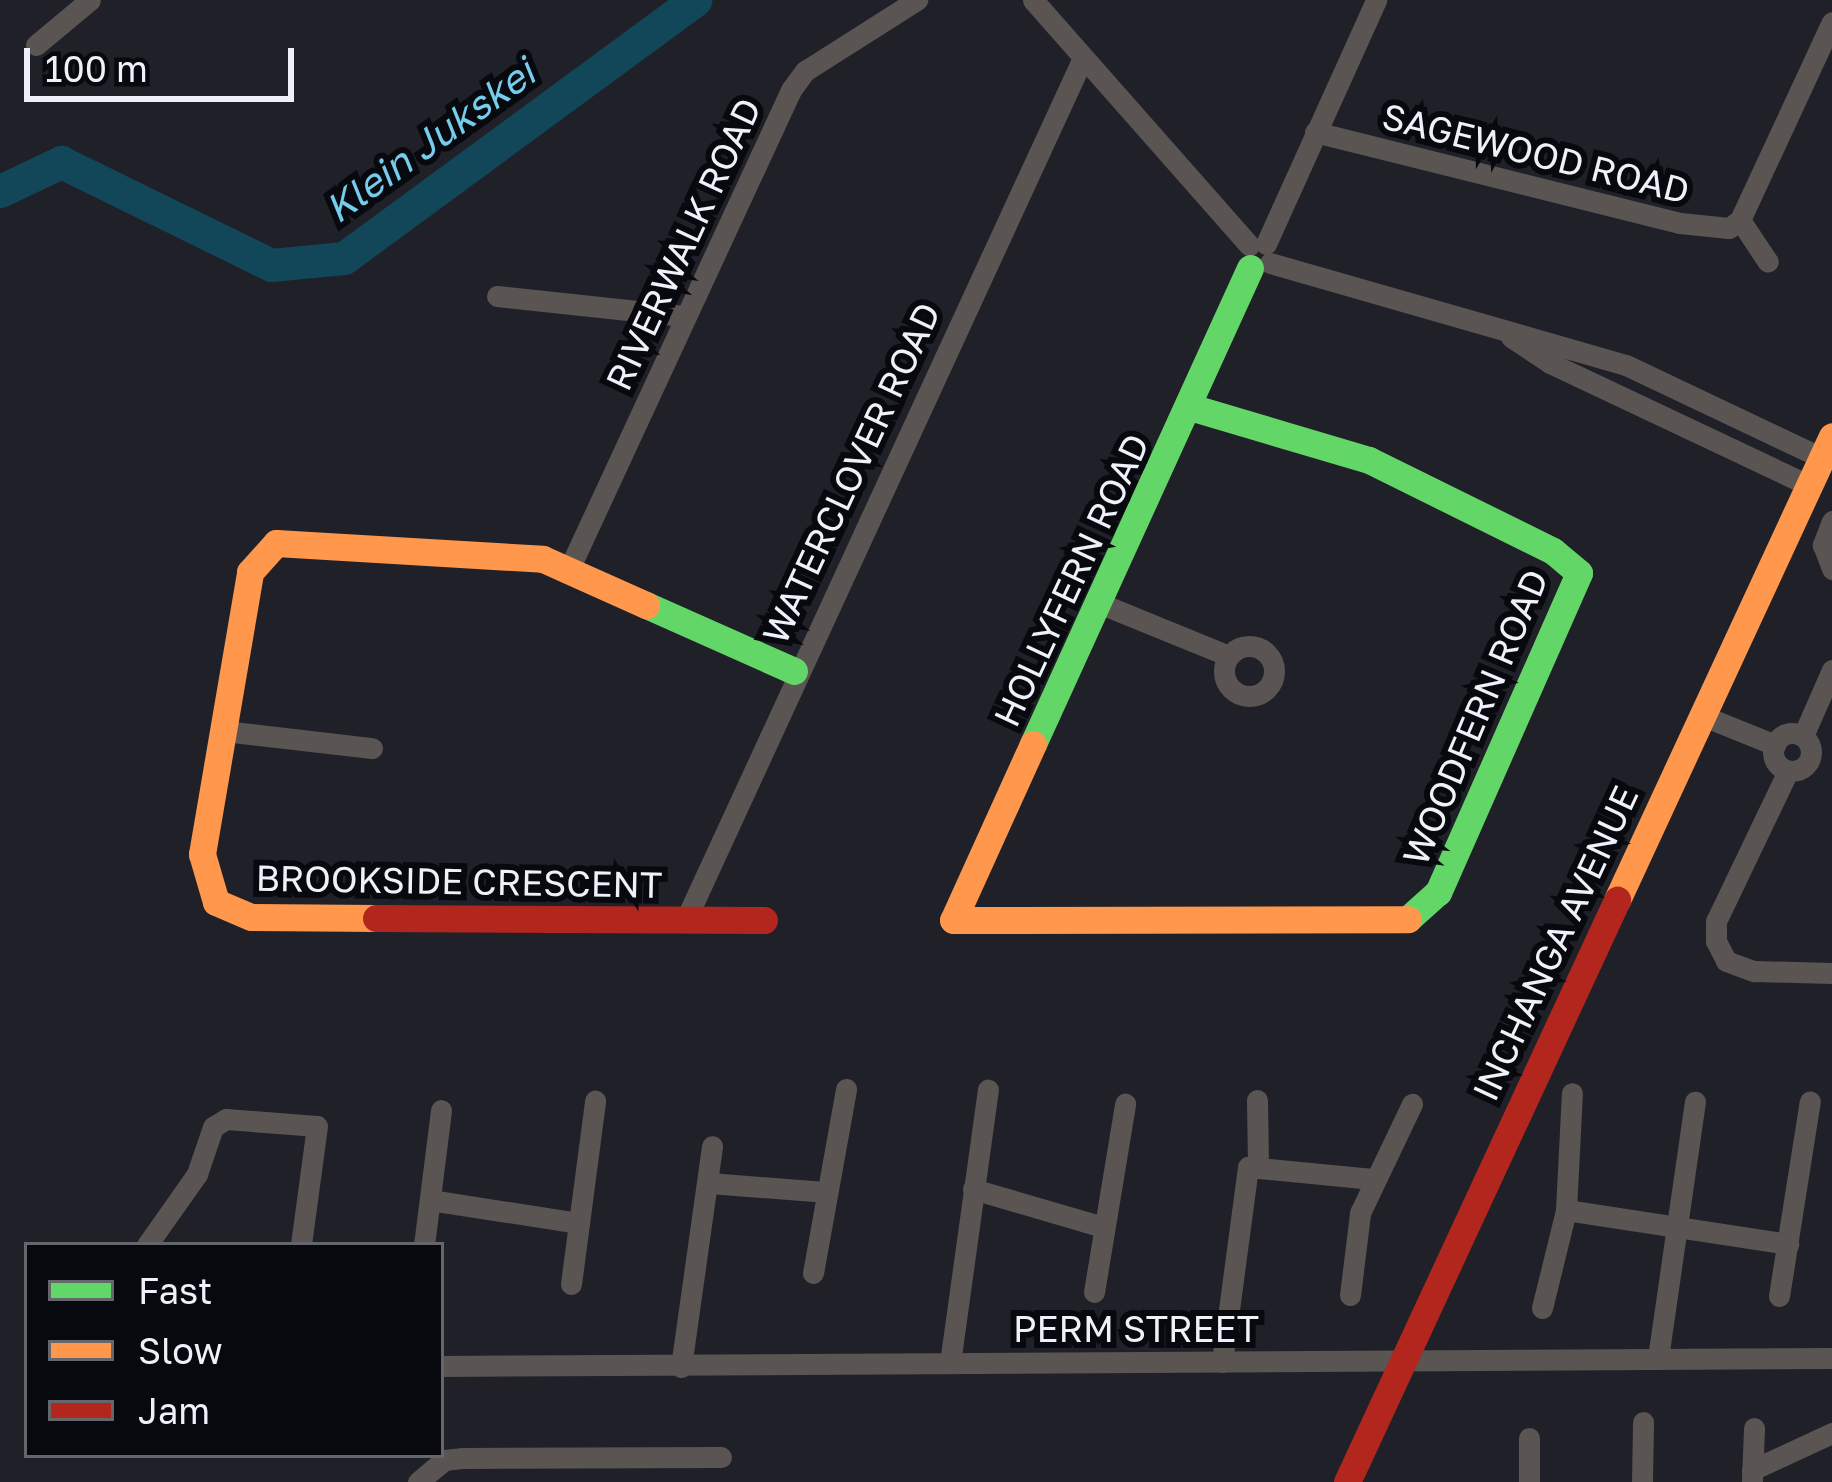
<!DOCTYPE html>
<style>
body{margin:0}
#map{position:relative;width:1832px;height:1482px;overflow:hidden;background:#202128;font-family:"Golos Text",sans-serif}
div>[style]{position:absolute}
.river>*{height:33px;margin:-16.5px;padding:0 16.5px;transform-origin:16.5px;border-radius:16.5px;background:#114758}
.street>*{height:21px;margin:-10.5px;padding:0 10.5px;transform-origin:10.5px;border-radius:10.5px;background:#5a5452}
.street>.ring{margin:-10.5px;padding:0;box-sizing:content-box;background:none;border:21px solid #5a5452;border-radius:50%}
.fast>*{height:27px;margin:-13.5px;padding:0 13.5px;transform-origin:13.5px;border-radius:13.5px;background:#63d668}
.slow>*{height:27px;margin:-13.5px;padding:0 13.5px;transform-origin:13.5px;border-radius:13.5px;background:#ff974d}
.jam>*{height:27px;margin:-13.5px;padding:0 13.5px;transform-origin:13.5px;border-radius:13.5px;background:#b3261e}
span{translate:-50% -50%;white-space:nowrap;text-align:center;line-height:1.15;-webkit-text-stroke:12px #08090e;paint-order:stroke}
.street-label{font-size:36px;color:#eff1fa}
.water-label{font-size:39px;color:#75cceb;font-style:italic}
.legend{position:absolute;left:24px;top:1242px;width:420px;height:216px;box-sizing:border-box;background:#08090e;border:3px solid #64666c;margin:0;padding:15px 21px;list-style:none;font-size:36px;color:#eff1fa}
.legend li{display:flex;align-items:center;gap:24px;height:60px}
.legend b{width:60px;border:3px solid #64666c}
.scale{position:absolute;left:24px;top:48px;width:270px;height:54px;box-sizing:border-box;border:6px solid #eff1fa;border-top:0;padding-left:15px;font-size:36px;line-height:42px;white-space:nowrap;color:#eff1fa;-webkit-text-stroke:9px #08090e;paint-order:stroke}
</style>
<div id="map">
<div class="river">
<div style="left:0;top:191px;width:68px;rotate:-25.4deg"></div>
<div style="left:61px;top:162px;width:234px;rotate:26.1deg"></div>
<div style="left:271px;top:265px;width:73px;rotate:-5.5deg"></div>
<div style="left:344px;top:258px;width:436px;rotate:-36.3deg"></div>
</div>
<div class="street">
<div style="left:1033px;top:0;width:327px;rotate:48.6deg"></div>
<div style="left:36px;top:45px;width:70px;rotate:-39.8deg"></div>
<div style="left:1315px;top:132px;width:376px;rotate:14deg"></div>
<div style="left:1680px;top:223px;width:49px;rotate:5.8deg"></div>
<div style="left:1729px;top:228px;width:14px;rotate:-36deg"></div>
<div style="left:1740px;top:220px;width:218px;rotate:-65.1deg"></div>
<div style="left:1740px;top:220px;width:50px;rotate:56.3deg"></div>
<div style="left:1266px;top:244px;width:268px;rotate:-65.7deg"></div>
<div style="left:1270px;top:263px;width:370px;rotate:16deg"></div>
<div style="left:1626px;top:365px;width:217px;rotate:25.4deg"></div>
<div style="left:497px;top:296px;width:188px;rotate:6.1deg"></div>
<div style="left:1511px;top:337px;width:47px;rotate:33.7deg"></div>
<div style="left:1550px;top:363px;width:288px;rotate:25.3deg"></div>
<div style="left:1832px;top:521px;width:26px;rotate:111deg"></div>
<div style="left:1823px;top:545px;width:26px;rotate:69deg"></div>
<div style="left:570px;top:567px;width:526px;rotate:-65.14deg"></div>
<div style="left:791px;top:90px;width:24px;rotate:-54deg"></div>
<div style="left:805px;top:71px;width:133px;rotate:-32.4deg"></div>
<div style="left:1099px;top:603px;width:140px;rotate:22.2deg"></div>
<div class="ring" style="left:1224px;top:646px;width:29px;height:29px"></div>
<div style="left:1701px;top:715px;width:80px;rotate:22.1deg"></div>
<div style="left:224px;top:731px;width:149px;rotate:6.6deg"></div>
<div class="ring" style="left:1773px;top:733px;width:17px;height:17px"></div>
<div style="left:1803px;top:736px;width:72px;rotate:-66.3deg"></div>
<div style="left:1788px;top:771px;width:166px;rotate:115.6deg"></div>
<div style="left:1716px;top:921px;width:20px;rotate:90deg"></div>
<div style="left:1716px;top:941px;width:22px;rotate:63deg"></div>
<div style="left:1726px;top:961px;width:30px;rotate:20deg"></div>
<div style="left:1754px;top:971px;width:78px;rotate:1.5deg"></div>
<div style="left:686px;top:919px;width:948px;rotate:-65.25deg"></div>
<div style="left:1257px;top:1100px;width:65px;rotate:89.1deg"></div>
<div style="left:709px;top:1183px;width:116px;rotate:4.4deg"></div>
<div style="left:973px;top:1189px;width:135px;rotate:16.3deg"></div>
<div style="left:430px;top:1200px;width:151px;rotate:8.8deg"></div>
<div style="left:1566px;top:1210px;width:225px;rotate:8.7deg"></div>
<div style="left:147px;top:1245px;width:87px;rotate:-54.8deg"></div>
<div style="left:197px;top:1174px;width:50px;rotate:-71.2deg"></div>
<div style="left:213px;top:1127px;width:15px;rotate:-32deg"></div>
<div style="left:226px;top:1119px;width:91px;rotate:4.4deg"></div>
<div style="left:317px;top:1126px;width:120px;rotate:97.7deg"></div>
<div style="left:424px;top:1245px;width:136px;rotate:-82.8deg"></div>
<div style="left:813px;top:1273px;width:187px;rotate:-79.8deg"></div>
<div style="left:571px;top:1284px;width:185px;rotate:-82.5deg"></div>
<div style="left:1094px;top:1292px;width:191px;rotate:-80.6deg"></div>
<div style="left:1350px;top:1295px;width:83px;rotate:-83deg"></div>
<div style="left:1360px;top:1213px;width:121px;rotate:-64.5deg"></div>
<div style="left:1779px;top:1296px;width:197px;rotate:-81deg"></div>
<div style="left:1542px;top:1308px;width:101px;rotate:-76.2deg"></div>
<div style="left:1566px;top:1210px;width:117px;rotate:-87.1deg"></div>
<div style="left:1658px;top:1358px;width:259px;rotate:-81.8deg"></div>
<div style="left:1222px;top:1362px;width:197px;rotate:-82.4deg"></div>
<div style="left:1248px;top:1167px;width:125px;rotate:5.5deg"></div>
<div style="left:950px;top:1363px;width:276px;rotate:-82.1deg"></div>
<div style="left:441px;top:1366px;width:1391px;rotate:-0.33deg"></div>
<div style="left:681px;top:1367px;width:223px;rotate:-82deg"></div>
<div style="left:1752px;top:1470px;width:88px;rotate:-24.8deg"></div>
<div style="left:1752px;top:1481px;width:53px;rotate:-87.8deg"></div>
<div style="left:418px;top:1482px;width:34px;rotate:-40deg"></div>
<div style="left:444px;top:1460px;width:18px;rotate:-6deg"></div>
<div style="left:462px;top:1458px;width:259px;rotate:-0.2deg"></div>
<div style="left:1529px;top:1482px;width:44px;rotate:-90deg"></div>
<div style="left:1642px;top:1482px;width:60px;rotate:-89deg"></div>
</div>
<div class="fast">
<div style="left:1190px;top:407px;width:187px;rotate:16.5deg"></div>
<div style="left:1369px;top:460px;width:205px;rotate:26.3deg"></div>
<div style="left:1553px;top:551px;width:34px;rotate:40deg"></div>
<div style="left:1579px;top:573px;width:349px;rotate:113.8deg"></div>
<div style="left:1438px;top:892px;width:40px;rotate:138deg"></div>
<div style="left:646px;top:605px;width:162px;rotate:24deg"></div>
<div style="left:1033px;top:744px;width:523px;rotate:-65.49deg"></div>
</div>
<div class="slow">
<div style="left:1033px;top:744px;width:193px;rotate:114.4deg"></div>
<div style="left:953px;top:920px;width:455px;rotate:-0.1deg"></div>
<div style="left:1617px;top:900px;width:511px;rotate:-65.14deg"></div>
<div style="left:376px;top:918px;width:125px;rotate:-179.5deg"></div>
<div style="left:251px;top:917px;width:38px;rotate:-157deg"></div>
<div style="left:216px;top:902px;width:50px;rotate:-106.3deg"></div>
<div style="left:202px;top:854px;width:286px;rotate:-80.3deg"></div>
<div style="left:250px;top:572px;width:39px;rotate:-48deg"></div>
<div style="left:276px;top:543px;width:267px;rotate:3.4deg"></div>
<div style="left:543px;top:559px;width:113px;rotate:24.1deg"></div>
</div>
<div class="jam">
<div style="left:376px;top:918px;width:388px;rotate:0.3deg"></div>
<div style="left:1347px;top:1482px;width:642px;rotate:-65.11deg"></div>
</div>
<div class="street-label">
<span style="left:1536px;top:153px;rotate:14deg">SAGEWOOD ROAD</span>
<span style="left:683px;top:244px;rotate:-65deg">RIVERWALK ROAD</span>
<span style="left:851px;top:473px;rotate:-65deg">WATERCLOVER ROAD</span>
<span style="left:1071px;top:580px;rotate:-65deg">HOLLYFERN ROAD</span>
<span style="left:1475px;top:717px;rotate:-67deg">WOODFERN ROAD</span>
<span style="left:459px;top:881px;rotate:1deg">BROOKSIDE CRESCENT</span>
<span style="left:1555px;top:943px;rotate:-65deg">INCHANGA AVENUE</span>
<span style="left:1136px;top:1329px">PERM STREET</span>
</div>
<div class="water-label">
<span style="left:430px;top:141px;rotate:-36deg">Klein Jukskei</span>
</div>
<ul class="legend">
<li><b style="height:15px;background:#63d668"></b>Fast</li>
<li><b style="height:15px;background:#ff974d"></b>Slow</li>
<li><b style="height:15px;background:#b3261e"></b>Jam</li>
</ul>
<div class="scale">100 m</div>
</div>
